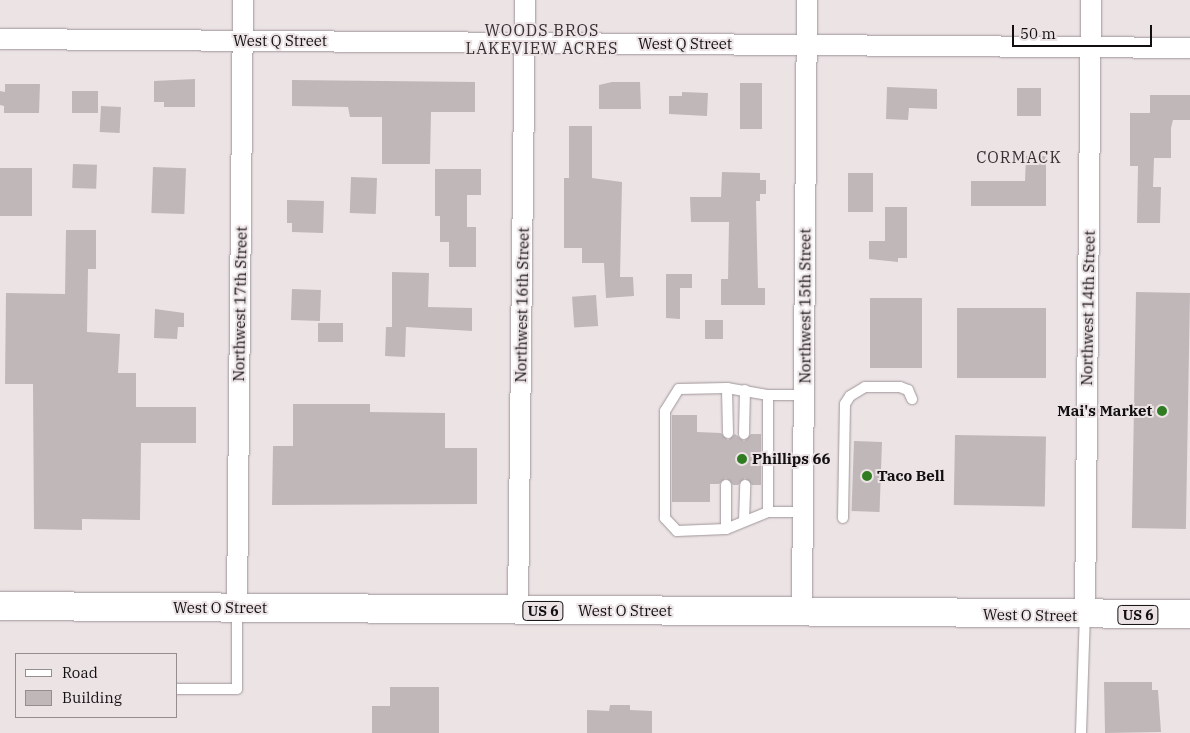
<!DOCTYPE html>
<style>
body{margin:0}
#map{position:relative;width:1190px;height:733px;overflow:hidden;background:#ece3e5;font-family:"IBM Plex Serif",serif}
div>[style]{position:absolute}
.building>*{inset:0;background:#c0b7b9;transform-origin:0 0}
.roads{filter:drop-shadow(0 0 1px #9f9698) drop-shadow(0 0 1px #9f9698)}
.service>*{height:10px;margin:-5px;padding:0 5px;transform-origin:5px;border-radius:5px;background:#fff}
.minor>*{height:20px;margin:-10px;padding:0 10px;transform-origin:10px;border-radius:10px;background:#fff}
.primary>*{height:28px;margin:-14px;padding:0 14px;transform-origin:14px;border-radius:14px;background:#fff}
.dots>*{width:14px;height:14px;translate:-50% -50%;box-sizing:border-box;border:2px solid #ece3e5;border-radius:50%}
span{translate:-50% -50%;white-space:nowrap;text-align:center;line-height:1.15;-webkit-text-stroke:4px #ece3e5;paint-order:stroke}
.shield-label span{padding:1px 4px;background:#ece3e5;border:1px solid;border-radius:4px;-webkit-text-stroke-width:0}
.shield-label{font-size:14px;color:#120f10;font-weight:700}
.street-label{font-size:15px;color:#120f10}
.poi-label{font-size:15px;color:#120f10;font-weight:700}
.right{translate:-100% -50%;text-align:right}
.left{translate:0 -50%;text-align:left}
.neighbourhood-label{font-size:16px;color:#372f31;letter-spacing:1px}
.legend{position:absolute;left:15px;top:653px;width:162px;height:65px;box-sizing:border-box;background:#ece3e5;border:1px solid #958e90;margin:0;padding:6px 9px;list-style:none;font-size:15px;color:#120f10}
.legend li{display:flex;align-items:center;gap:10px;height:25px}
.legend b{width:25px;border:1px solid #958e90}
.scale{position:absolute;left:1012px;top:25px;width:140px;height:22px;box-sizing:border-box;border:2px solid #120f10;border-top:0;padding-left:6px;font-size:15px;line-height:18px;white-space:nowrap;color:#120f10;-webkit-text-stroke:4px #ece3e5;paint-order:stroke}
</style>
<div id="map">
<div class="building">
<div style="clip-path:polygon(195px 79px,195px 107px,164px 107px,164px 102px,154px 102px,154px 81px)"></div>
<div style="clip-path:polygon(292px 80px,475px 82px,475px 112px,431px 112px,430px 164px,382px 164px,382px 117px,350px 117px,348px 107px,292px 106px)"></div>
<div style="clip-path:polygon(612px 82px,640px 82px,641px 109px,599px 109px,599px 85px)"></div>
<div style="left:740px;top:83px;width:22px;height:46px"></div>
<div style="clip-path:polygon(5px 84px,40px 84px,39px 113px,4px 113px,4px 106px,0 105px,0 91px,5px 92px)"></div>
<div style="clip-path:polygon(887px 87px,937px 89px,937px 109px,909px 108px,908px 120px,886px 119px)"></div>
<div style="left:1017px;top:88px;width:24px;height:28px"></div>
<div style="left:72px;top:91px;width:26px;height:22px"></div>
<div style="clip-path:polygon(682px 92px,708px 93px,707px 116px,669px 114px,669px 96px,682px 96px)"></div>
<div style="clip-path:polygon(1150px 95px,1190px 95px,1190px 120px,1173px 120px,1171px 128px,1171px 158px,1154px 158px,1153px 187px,1161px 187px,1160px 223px,1137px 223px,1138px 166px,1130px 166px,1130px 113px,1150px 113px)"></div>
<div style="left:101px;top:106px;width:20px;height:26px;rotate:3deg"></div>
<div style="clip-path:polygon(569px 126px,592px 126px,592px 178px,622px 182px,620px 277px,633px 277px,634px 296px,606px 298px,604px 263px,582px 263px,582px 248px,564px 248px,564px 178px,569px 178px)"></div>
<div style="clip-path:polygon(1026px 156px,1046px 156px,1046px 206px,971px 206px,971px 181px,1025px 181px)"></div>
<div style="left:73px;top:164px;width:24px;height:24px;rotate:2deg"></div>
<div style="left:153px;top:167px;width:33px;height:46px;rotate:2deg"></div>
<div style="left:0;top:168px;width:32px;height:48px"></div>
<div style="clip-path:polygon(435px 169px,481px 169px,481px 195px,467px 195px,467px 227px,476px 227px,476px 267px,449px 267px,449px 242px,440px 242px,440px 216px,435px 216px)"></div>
<div style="clip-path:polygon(722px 172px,760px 173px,760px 180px,766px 180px,766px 194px,760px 194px,760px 201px,756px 201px,758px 288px,765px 288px,765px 305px,721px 305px,721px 279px,728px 279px,729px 222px,691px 222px,690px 197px,721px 197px)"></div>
<div style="left:848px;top:173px;width:25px;height:39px"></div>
<div style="left:351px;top:177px;width:26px;height:36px;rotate:2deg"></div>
<div style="clip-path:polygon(287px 200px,324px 201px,323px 233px,292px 232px,292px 223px,287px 223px)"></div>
<div style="clip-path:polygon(885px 207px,907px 207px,907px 258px,898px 258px,898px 262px,869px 259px,869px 241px,885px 241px)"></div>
<div style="clip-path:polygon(66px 230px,96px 230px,96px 269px,88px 269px,87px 332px,120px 334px,118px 373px,136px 373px,136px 407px,196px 407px,196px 443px,141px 443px,140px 520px,82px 519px,82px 530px,34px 529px,33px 384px,5px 384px,6px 293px,65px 294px)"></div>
<div style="clip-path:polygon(392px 272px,429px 273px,428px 307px,472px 308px,472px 331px,406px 327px,405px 357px,385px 356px,386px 327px,399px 327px,392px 327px)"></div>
<div style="clip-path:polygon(666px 274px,692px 274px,692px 288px,680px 288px,680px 319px,666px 318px)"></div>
<div style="left:292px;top:289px;width:29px;height:31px;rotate:2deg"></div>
<div style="left:1136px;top:292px;width:54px;height:236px;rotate:1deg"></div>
<div style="left:596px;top:295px;width:31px;height:24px;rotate:86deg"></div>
<div style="left:870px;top:298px;width:52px;height:70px"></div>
<div style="left:957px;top:308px;width:89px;height:70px"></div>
<div style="clip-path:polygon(155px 309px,184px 313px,184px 327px,178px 327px,177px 339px,154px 338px)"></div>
<div style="left:705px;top:320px;width:18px;height:19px"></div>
<div style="left:318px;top:323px;width:25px;height:19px"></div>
<div style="clip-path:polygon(293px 404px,370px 404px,370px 412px,445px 413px,445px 448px,477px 448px,477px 504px,272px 505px,273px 446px,293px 446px)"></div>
<div style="clip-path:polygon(672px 415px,697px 415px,697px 432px,721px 433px,728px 440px,735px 434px,744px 441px,751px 434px,761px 434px,761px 485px,752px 485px,745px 478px,738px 485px,733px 485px,726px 478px,719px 484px,710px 484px,710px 502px,672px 502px)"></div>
<div style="left:955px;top:435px;width:91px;height:70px;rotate:1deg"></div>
<div style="left:854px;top:441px;width:28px;height:70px;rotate:2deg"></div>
<div style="clip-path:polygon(1104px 682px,1152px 682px,1152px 690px,1158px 690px,1161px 732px,1105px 733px)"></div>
<div style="clip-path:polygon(390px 687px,439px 687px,439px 733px,372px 733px,372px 706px,390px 706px)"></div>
<div style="clip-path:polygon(610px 705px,630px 705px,630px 710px,652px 711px,652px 733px,587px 733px,587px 710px,609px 711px)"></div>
</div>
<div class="roads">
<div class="service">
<div style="left:768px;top:395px;width:117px;rotate:90deg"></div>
<div style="left:768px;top:512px;width:35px"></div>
<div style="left:728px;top:433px;width:45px;rotate:-91.3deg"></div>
<div style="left:727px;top:388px;width:42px;rotate:9.7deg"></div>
<div style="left:768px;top:395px;width:36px"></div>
<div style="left:744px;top:434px;width:44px;rotate:-88.7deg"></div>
<div style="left:726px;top:485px;width:44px;rotate:90deg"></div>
<div style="left:726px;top:529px;width:45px;rotate:-22deg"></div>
<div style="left:843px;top:518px;width:114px;rotate:-89deg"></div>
<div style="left:845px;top:404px;width:9px;rotate:-58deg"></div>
<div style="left:850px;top:396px;width:17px;rotate:-31deg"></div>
<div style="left:865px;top:387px;width:35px"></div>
<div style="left:900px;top:387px;width:9px;rotate:21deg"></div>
<div style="left:908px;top:390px;width:10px;rotate:66deg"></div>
<div style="left:744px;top:521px;width:36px;rotate:-88deg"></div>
<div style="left:726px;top:529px;width:49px;rotate:177.7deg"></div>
<div style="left:677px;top:531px;width:18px;rotate:-133deg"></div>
<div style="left:665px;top:518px;width:107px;rotate:-90deg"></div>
<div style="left:665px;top:411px;width:26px;rotate:-58deg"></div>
<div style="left:679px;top:389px;width:48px;rotate:-1.2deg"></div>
<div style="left:176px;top:689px;width:61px"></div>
<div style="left:237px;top:689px;width:81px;rotate:-90deg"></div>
<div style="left:1081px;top:733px;width:118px;rotate:-88.1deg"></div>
</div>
<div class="minor">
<div style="left:0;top:39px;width:1190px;rotate:0.43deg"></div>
<div style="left:237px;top:608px;width:608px;rotate:-89.43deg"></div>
<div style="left:518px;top:611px;width:611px;rotate:-89.34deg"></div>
<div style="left:802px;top:612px;width:612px;rotate:-89.53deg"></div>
<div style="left:1085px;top:615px;width:615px;rotate:-89.44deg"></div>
</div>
<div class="primary">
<div style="left:0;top:606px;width:1190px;rotate:0.39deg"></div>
</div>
</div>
<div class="dots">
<div style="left:1162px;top:411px;background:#307c23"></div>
<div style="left:742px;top:459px;background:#307c23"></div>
<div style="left:867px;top:476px;background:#307c23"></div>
</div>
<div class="shield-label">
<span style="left:543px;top:611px">US 6</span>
<span style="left:1138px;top:615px">US 6</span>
</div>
<div class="street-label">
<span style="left:280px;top:41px">West Q Street</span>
<span style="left:685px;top:44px">West Q Street</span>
<span style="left:240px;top:304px;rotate:-89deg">Northwest 17th Street</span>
<span style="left:522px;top:305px;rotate:-89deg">Northwest 16th Street</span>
<span style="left:805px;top:306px;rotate:-90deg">Northwest 15th Street</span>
<span style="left:1088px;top:308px;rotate:-89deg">Northwest 14th Street</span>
<span style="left:220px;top:608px">West O Street</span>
<span style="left:625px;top:611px">West O Street</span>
<span style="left:1030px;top:615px;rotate:1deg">West O Street</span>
</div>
<div class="poi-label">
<span class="right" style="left:1152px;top:411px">Mai's Market</span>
<span class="left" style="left:752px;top:459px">Phillips 66</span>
<span class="left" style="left:877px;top:476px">Taco Bell</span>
</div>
<div class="neighbourhood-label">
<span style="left:542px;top:39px">WOODS BROS<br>LAKEVIEW ACRES</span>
<span style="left:1019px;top:157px">CORMACK</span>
</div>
<ul class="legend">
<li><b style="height:6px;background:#fff"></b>Road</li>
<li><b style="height:14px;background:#c0b7b9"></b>Building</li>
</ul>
<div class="scale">50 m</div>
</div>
